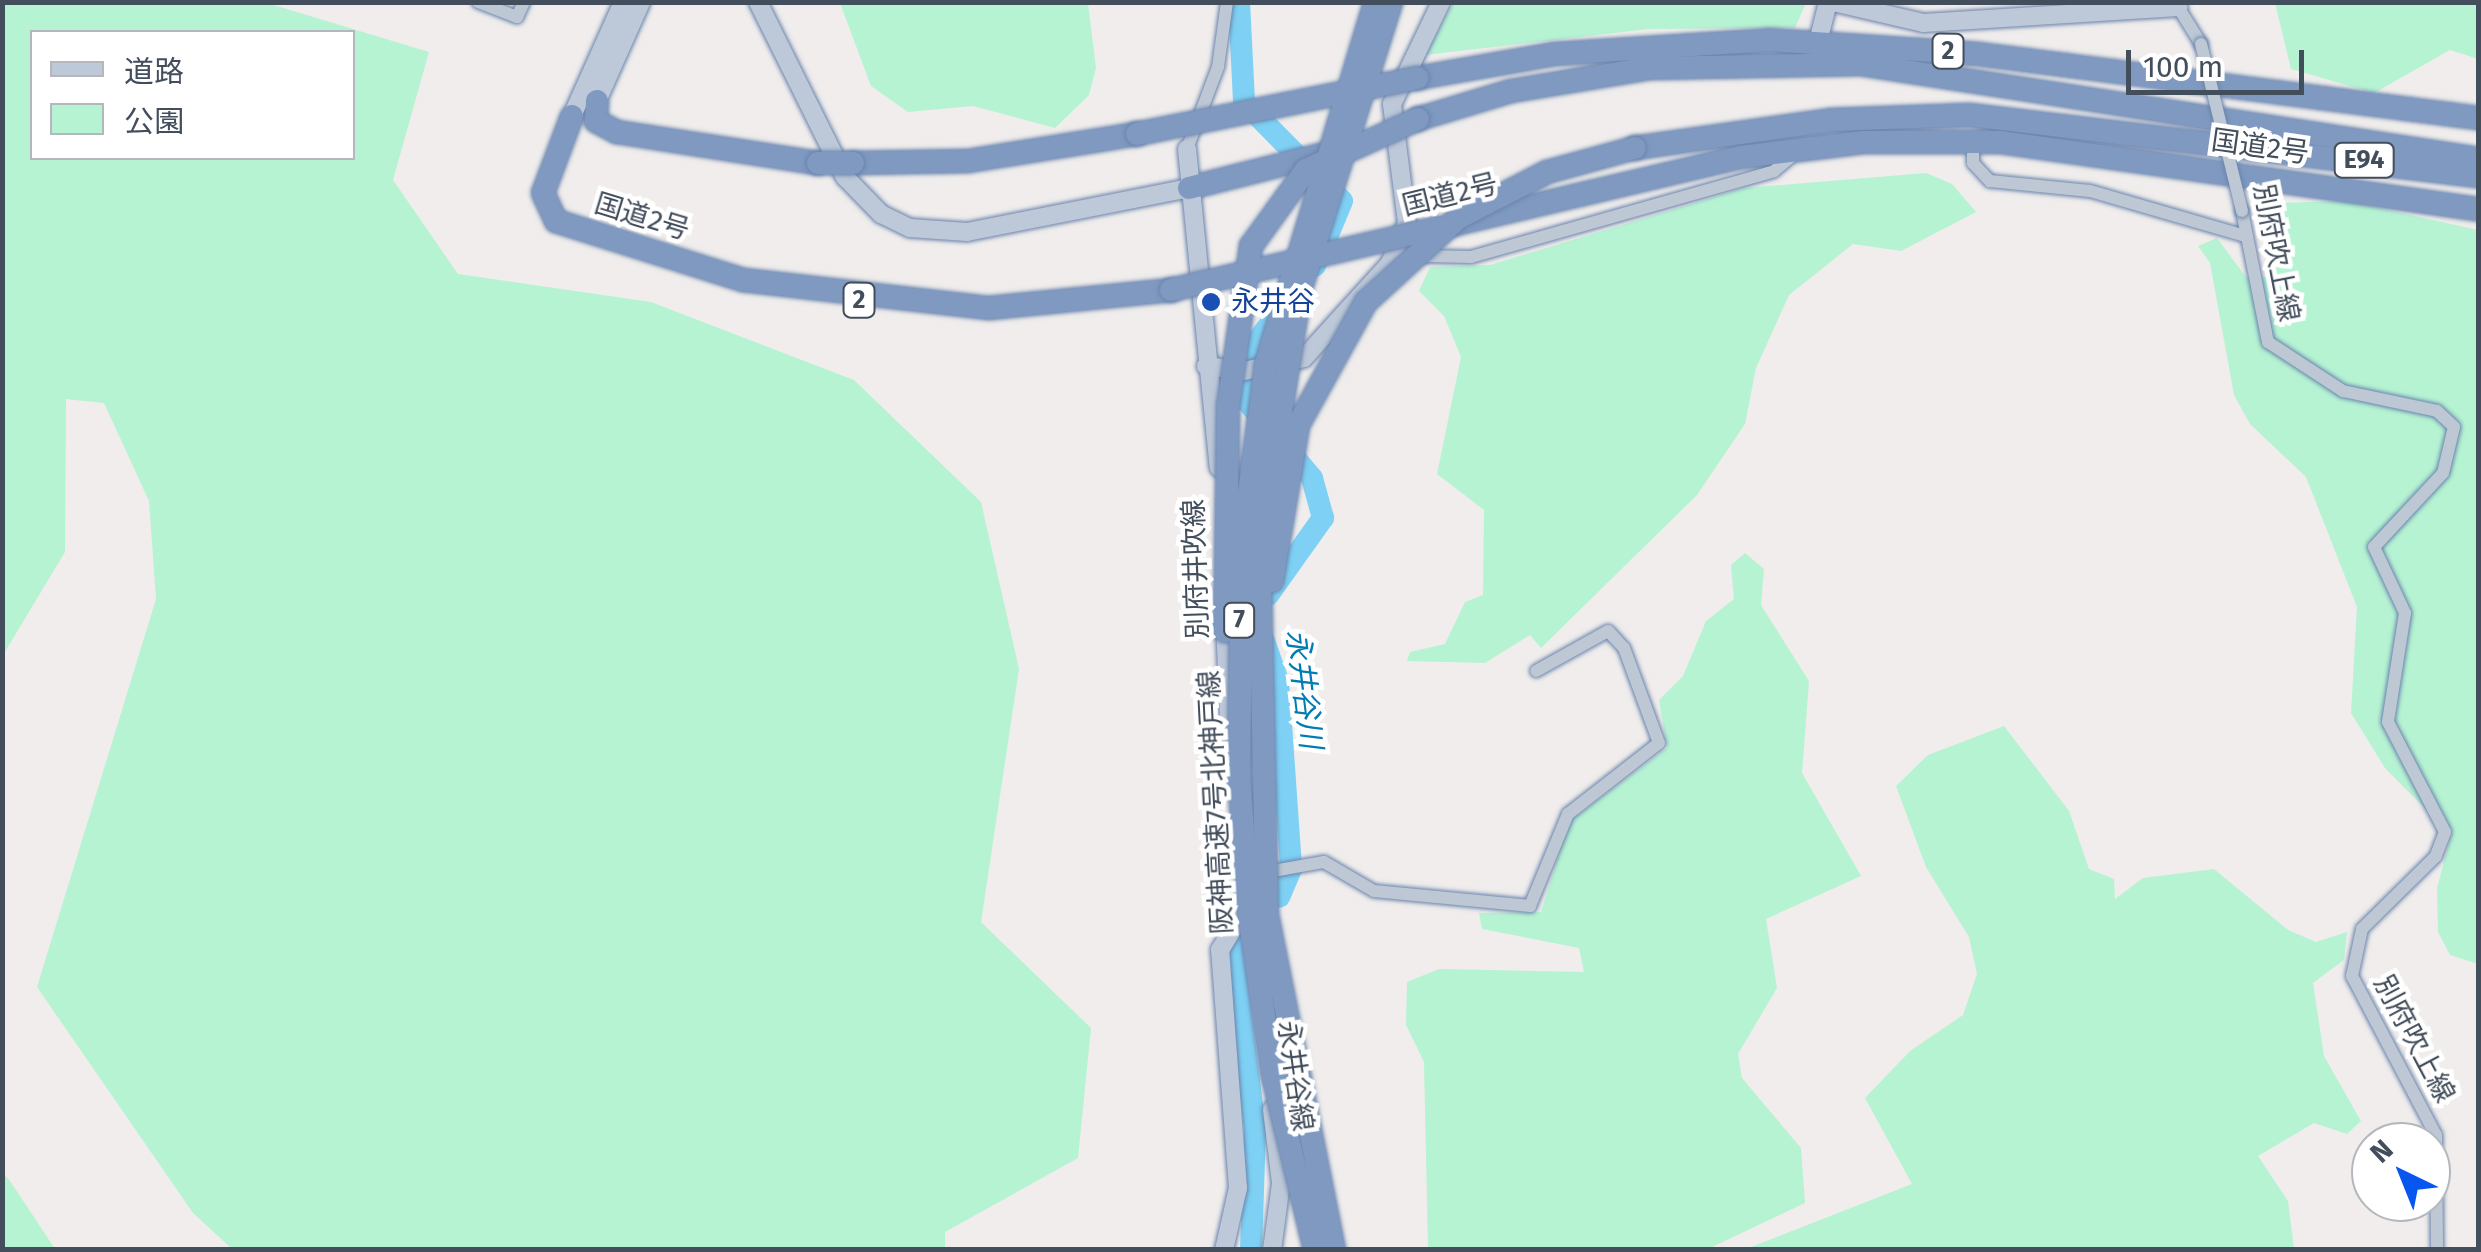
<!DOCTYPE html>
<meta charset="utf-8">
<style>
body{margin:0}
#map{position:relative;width:2481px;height:1252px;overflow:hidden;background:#f0edec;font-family:"Fira Sans","Noto Sans JP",sans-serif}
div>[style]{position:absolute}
.green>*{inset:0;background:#b6f3d3}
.river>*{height:22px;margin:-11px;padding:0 11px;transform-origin:11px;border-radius:11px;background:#7ed1f4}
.roads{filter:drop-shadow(0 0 2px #6a84ad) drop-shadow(0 0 2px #6a84ad)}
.street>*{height:12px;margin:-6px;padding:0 6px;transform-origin:6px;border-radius:6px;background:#bec8d4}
.secondary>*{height:18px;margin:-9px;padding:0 9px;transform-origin:9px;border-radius:9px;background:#bdc8d8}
.highway>*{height:22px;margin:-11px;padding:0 11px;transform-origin:11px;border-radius:11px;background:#7f99c1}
.bridges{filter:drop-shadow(0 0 2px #6a84ad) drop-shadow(0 0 2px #6a84ad)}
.street-bridge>*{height:12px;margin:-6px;padding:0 6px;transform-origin:6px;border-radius:6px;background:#bec8d4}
.highway-bridge>*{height:22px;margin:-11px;padding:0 11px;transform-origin:11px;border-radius:11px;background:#7f99c1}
.dots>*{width:28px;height:28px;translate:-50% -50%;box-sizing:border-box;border:5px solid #fff;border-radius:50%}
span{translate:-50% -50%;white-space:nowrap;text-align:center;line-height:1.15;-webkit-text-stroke:9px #fff;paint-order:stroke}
.shield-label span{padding:2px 8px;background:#fff;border:2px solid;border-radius:8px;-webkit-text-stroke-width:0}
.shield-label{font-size:25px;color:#434e5c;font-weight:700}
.street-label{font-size:28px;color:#434e5c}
.transit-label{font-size:28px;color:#164399}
.left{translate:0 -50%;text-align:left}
.water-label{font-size:30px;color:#007cb2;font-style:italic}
.frame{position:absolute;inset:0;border:5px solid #434e5c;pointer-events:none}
.legend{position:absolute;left:30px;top:30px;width:325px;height:130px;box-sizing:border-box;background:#fff;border:2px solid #b4b8be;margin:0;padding:12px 18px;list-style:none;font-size:30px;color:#434e5c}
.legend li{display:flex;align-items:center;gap:20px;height:50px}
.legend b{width:50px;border:2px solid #b4b8be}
.north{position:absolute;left:2351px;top:1122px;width:100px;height:100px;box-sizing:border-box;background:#fff;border:2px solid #b4b8be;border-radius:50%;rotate:317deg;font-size:28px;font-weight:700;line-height:40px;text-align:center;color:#434e5c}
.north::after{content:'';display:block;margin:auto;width:35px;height:45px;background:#0756f0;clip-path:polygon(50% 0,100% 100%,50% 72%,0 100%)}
.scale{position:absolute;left:2126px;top:50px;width:178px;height:45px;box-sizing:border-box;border:5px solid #434e5c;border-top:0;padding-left:12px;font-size:30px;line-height:35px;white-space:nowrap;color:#434e5c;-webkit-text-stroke:8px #fff;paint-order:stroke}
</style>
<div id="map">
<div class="green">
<div style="clip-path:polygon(evenodd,3px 2px,267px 3px,429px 52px,393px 180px,458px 274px,651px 302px,854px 380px,981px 502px,1019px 669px,981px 922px,1091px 1028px,1078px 1158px,945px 1232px,945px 1249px,232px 1249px,193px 1213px,37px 987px,156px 599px,149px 501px,104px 403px,66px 399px,65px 552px,3px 655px,3px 2px,352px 32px,352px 158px,32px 158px,32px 32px,352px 32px)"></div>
<div style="clip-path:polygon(840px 3px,1088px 3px,1096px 68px,1089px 95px,1055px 128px,973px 106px,908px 112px,871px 86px)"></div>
<div style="clip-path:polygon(1453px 3px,1806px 3px,1795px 28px,1649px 29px,1425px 55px)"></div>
<div style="clip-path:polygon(2275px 3px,2478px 3px,2478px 59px,2450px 50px,2374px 93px,2291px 69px)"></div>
<div style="clip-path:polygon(1926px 173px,1952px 184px,1976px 212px,1901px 251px,1853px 244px,1789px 295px,1756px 368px,1745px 424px,1697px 495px,1541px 648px,1530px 635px,1485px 663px,1407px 661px,1410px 652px,1445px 644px,1465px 602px,1483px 595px,1484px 510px,1437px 474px,1461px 357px,1444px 316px,1419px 291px,1430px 267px,1490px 265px,1744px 188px)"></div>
<div style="clip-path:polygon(2347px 201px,2478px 230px,2478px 964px,2450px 955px,2438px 932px,2437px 888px,2451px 835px,2385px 768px,2351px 713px,2357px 607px,2306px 477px,2250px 424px,2234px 395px,2210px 263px,2198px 246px,2217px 238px,2246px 277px,2270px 277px,2265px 216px,2280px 203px)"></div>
<div style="clip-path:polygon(1745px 553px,1764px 569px,1761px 605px,1809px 681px,1802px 773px,1861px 876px,1766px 919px,1777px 988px,1738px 1054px,1742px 1078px,1801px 1148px,1805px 1203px,1708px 1249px,1428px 1249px,1424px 1062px,1406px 1025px,1407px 982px,1439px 969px,1584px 972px,1579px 948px,1482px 929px,1479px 913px,1541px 912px,1569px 822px,1667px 748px,1659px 700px,1683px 676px,1706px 621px,1734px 599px,1731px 565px)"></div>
<div style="clip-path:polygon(2004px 726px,2069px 811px,2089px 869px,2114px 879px,2115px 899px,2143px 878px,2214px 869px,2288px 930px,2316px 942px,2347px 932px,2344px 960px,2313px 983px,2324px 1056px,2361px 1121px,2347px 1134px,2314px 1123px,2258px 1156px,2288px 1201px,2294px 1249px,1746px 1249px,1912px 1184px,1865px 1098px,1910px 1051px,1963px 1015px,1977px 974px,1969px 937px,1926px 867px,1896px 786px,1928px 755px)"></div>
<div style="clip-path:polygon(3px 1173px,10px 1181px,55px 1249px,3px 1249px)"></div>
</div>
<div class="river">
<div style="left:1239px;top:2px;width:100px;rotate:87.1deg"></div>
<div style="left:1244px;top:102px;width:139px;rotate:45.3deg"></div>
<div style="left:1342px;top:201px;width:70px;rotate:112.6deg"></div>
<div style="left:1268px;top:595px;width:95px;rotate:-54.5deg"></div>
<div style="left:1323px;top:518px;width:41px;rotate:-105.4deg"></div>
<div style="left:1312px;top:478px;width:111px;rotate:-130.3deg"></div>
<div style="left:1240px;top:393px;width:35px;rotate:-83deg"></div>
<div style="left:1244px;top:358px;width:59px;rotate:-52.5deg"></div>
<div style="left:1264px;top:641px;width:42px;rotate:70.7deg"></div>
<div style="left:1278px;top:681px;width:188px;rotate:86deg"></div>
<div style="left:1291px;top:869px;width:30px;rotate:113deg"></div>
<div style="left:1241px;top:933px;width:13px;rotate:135deg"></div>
<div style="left:1232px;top:942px;width:189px;rotate:83deg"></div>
<div style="left:1255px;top:1130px;width:120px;rotate:91.9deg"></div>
</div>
<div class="roads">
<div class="street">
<div style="left:478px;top:2px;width:42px;rotate:21deg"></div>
<div style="left:517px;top:17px;width:17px;rotate:-65deg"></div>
<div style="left:2175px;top:2px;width:49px;rotate:58.2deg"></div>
<div style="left:1973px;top:142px;width:21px;rotate:90deg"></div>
<div style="left:1973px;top:163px;width:25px;rotate:47deg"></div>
<div style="left:1990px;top:181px;width:100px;rotate:5.7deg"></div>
<div style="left:2090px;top:191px;width:161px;rotate:16.2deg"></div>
<div style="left:1187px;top:149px;width:88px;rotate:-69.3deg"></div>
<div style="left:1218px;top:67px;width:66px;rotate:-82.1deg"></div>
<div style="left:2242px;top:211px;width:134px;rotate:78.8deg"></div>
<div style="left:2268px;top:342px;width:90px;rotate:33.2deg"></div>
<div style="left:2343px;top:391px;width:96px;rotate:12deg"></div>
<div style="left:2437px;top:411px;width:23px;rotate:43deg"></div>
<div style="left:2454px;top:427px;width:47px;rotate:103.4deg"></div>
<div style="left:2443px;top:473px;width:101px;rotate:133deg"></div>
<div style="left:2374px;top:547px;width:73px;rotate:64.8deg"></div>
<div style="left:2405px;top:613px;width:110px;rotate:98.9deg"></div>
<div style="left:2388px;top:722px;width:124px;rotate:62.6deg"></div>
<div style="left:2445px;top:832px;width:26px;rotate:111deg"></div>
<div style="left:2436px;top:856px;width:104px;rotate:135.4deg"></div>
<div style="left:2362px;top:929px;width:48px;rotate:102deg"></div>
<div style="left:2352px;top:976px;width:180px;rotate:62.2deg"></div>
<div style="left:2436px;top:1135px;width:115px;rotate:89.5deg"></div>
<div style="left:1398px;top:242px;width:31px;rotate:27deg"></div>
<div style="left:1426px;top:256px;width:45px;rotate:1.3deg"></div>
<div style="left:1471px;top:257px;width:315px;rotate:-15.8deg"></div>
<div style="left:1774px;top:171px;width:26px;rotate:-40deg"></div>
<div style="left:1262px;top:873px;width:63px;rotate:-10.1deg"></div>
<div style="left:1324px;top:862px;width:58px;rotate:30.1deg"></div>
<div style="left:1374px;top:891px;width:157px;rotate:5.5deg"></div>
<div style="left:1530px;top:906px;width:100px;rotate:-67.6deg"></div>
<div style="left:1568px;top:814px;width:115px;rotate:-38deg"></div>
<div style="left:1659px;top:743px;width:101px;rotate:-110.2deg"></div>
<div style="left:1624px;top:648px;width:23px;rotate:-133deg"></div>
<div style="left:1608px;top:631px;width:82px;rotate:150.9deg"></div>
</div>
<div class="secondary">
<div style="left:758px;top:2px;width:195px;rotate:63.6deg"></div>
<div style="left:845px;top:177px;width:52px;rotate:45.8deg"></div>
<div style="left:881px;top:214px;width:32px;rotate:26deg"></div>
<div style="left:910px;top:228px;width:57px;rotate:4deg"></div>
<div style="left:967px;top:232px;width:226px;rotate:-11.2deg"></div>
<div style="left:1833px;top:2px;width:93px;rotate:13deg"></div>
<div style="left:1924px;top:23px;width:255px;rotate:-3.6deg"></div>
<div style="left:1818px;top:42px;width:41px;rotate:-76deg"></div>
<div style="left:597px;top:101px;width:108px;rotate:-66deg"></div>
<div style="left:572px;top:116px;width:125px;rotate:-65.9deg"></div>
<div style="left:1187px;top:149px;width:320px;rotate:84.3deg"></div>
<div style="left:1206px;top:366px;width:38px;rotate:7deg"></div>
<div style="left:1244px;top:371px;width:61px;rotate:-12.2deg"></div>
<div style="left:1304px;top:358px;width:128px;rotate:-47.8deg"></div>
<div style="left:1390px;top:263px;width:43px;rotate:-67deg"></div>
<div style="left:1407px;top:223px;width:120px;rotate:-97.2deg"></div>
<div style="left:1392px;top:104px;width:113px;rotate:-64.3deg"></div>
<div style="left:1225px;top:622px;width:119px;rotate:87.6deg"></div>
<div style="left:1224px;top:1250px;width:64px;rotate:-77.3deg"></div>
<div style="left:1238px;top:1188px;width:239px;rotate:-94.3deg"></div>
<div style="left:1220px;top:950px;width:48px;rotate:-58.6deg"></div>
<div style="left:1272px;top:1250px;width:68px;rotate:-82.3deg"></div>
<div style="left:1281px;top:1183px;width:74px;rotate:-97deg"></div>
</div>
<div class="highway">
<div style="left:1417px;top:78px;width:139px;rotate:-9.9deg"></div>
<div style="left:1554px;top:54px;width:215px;rotate:-3.7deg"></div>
<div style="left:1769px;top:40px;width:209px;rotate:3.8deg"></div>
<div style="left:1978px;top:54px;width:504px;rotate:7.29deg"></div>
<div style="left:597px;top:101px;width:20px;rotate:93deg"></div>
<div style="left:596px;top:121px;width:24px;rotate:28deg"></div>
<div style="left:617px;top:132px;width:203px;rotate:8.8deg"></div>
<div style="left:572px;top:116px;width:82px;rotate:110.6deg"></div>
<div style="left:543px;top:193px;width:31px;rotate:65deg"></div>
<div style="left:556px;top:221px;width:196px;rotate:17.5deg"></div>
<div style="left:743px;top:280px;width:248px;rotate:6.5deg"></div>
<div style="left:989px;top:308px;width:183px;rotate:-5.6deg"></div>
<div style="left:1418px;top:119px;width:97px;rotate:-16.8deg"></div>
<div style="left:1511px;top:91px;width:141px;rotate:-9.4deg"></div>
<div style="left:1650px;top:68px;width:210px;rotate:-1.1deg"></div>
<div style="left:1860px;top:64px;width:625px;rotate:8.74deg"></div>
<div style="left:1635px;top:148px;width:198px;rotate:-8.1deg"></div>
<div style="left:1831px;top:120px;width:138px;rotate:-2.1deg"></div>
<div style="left:1969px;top:115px;width:513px;rotate:6.83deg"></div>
<div style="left:853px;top:163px;width:115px;rotate:-1deg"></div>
<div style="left:968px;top:161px;width:171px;rotate:-9.1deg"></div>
<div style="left:1189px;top:188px;width:135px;rotate:-14.1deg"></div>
<div style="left:1455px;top:224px;width:294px;rotate:-13.2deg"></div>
<div style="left:1741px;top:157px;width:123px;rotate:-7deg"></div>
<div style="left:1863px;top:142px;width:137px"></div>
<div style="left:2000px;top:142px;width:483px;rotate:8deg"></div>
</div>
</div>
<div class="bridges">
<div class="street-bridge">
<div style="left:2201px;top:44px;width:172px;rotate:76.2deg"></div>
</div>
<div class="highway-bridge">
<div style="left:1137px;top:134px;width:286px;rotate:-11.3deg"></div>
<div style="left:818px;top:163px;width:35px"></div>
<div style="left:1171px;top:290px;width:274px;rotate:-13.1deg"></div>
<div style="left:1272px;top:581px;width:158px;rotate:-80.5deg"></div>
<div style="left:1298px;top:425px;width:141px;rotate:-61.1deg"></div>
<div style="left:1366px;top:302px;width:125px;rotate:-42.4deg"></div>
<div style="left:1458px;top:218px;width:100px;rotate:-27.3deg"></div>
<div style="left:1547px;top:172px;width:91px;rotate:-15.3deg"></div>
<div style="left:1225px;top:631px;width:224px;rotate:-89.2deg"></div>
<div style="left:1228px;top:407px;width:163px;rotate:-81.9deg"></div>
<div style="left:1251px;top:246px;width:94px;rotate:-54.1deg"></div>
<div style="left:1306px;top:170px;width:123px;rotate:-24.5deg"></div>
<div style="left:1315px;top:1250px;width:183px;rotate:-103.6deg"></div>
<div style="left:1272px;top:1072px;width:154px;rotate:-98.2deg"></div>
<div style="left:1250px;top:920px;width:142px;rotate:-94.4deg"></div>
<div style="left:1239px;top:778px;width:233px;rotate:-89.3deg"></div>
<div style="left:1242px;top:545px;width:183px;rotate:-82.4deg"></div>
<div style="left:1266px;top:364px;width:378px;rotate:-73.2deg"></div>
<div style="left:1334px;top:1250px;width:341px;rotate:-101.3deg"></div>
<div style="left:1267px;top:916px;width:368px;rotate:-91.2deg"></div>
<div style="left:1259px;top:548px;width:260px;rotate:-80.9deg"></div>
<div style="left:1300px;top:291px;width:303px;rotate:-72.5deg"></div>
</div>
</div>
<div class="dots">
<div style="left:1211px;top:302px;background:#1a4fb4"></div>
</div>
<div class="shield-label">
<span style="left:1948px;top:51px">2</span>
<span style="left:2364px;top:160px">E94</span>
<span style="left:859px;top:300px">2</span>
<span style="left:1239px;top:620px">7</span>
</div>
<div class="street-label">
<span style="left:2260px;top:147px;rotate:8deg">国道2号</span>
<span style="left:1450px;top:195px;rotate:-14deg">国道2号</span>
<span style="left:642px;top:217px;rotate:17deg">国道2号</span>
<span style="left:2276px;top:253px;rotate:79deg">別府吹上線</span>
<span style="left:1196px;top:569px;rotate:-92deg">別府井吹線</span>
<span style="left:1216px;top:802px;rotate:-93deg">阪神高速7号北神戸線</span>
<span style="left:2414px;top:1039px;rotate:62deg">別府吹上線</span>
<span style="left:1295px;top:1076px;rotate:82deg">永井谷線</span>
</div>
<div class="transit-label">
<span class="left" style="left:1231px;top:302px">永井谷</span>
</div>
<div class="water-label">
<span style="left:1304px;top:689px;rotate:83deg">永井谷川</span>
</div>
<div class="frame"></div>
<ul class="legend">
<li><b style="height:12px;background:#bdc8d8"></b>道路</li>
<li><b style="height:28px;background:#b6f3d3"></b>公園</li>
</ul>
<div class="north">N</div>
<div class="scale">100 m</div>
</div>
